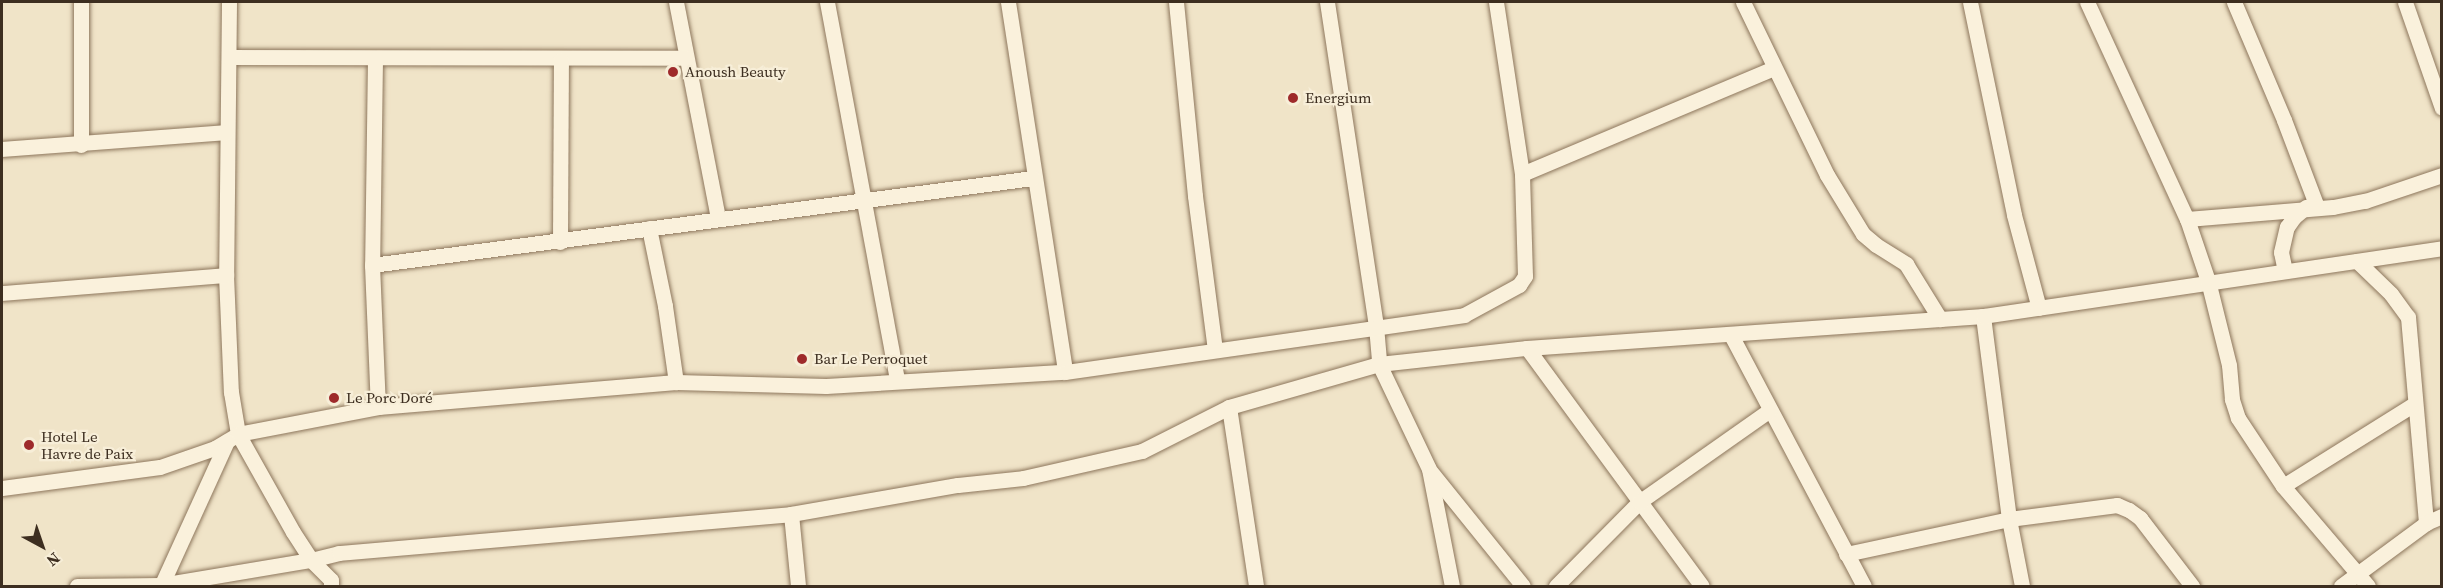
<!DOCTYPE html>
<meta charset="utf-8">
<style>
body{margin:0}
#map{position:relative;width:2443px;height:588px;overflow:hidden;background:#f0e4c8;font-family:"Source Serif 4",serif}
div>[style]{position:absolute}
.roads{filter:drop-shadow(0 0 2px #8d765c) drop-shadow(0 0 2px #8d765c)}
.minor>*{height:15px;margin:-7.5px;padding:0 7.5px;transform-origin:7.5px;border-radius:7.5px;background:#faf1dc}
.dots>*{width:16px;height:16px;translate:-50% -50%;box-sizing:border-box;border:3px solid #f7eed8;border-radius:50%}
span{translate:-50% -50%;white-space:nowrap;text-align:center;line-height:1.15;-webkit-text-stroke:4.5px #f7eed8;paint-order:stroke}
.poi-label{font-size:15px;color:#3d2e20}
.left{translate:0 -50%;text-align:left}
.frame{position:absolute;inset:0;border:3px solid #3d2e20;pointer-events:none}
.north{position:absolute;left:12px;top:516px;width:60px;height:60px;-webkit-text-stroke:4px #f7eed8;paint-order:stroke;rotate:140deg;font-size:16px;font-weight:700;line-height:24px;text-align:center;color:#3d2e20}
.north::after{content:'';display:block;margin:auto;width:21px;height:27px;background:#3d2e20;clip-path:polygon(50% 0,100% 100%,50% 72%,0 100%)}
</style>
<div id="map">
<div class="roads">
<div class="minor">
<div style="left:229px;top:2px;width:273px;rotate:90.6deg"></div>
<div style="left:226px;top:275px;width:117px;rotate:87.6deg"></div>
<div style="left:231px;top:392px;width:43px;rotate:80.5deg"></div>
<div style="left:238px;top:434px;width:112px;rotate:60.7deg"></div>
<div style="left:293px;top:532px;width:33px;rotate:57deg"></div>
<div style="left:311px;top:560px;width:28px;rotate:45deg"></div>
<div style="left:331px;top:580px;width:6px;rotate:90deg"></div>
<div style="left:676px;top:2px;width:221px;rotate:79deg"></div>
<div style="left:827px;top:2px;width:384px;rotate:79.5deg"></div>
<div style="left:1008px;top:2px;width:374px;rotate:81.2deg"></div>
<div style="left:1176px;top:2px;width:195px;rotate:84.4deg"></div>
<div style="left:1195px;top:196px;width:155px;rotate:82.6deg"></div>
<div style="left:1327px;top:2px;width:328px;rotate:81.4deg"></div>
<div style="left:1376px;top:326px;width:38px;rotate:85deg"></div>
<div style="left:1379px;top:364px;width:116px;rotate:64.5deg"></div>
<div style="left:1429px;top:469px;width:119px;rotate:78.9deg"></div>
<div style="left:1743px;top:2px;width:192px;rotate:64.1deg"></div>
<div style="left:1827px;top:175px;width:69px;rotate:58.6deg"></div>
<div style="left:1863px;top:234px;width:17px;rotate:40deg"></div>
<div style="left:1876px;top:245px;width:36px;rotate:32deg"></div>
<div style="left:1906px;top:264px;width:65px;rotate:58.3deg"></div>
<div style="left:1970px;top:2px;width:217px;rotate:78.3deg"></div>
<div style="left:2014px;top:215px;width:96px;rotate:75deg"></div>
<div style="left:2087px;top:2px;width:239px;rotate:65.3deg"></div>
<div style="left:2234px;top:2px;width:128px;rotate:67deg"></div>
<div style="left:2284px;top:120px;width:93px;rotate:69.2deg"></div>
<div style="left:2405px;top:2px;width:112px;rotate:70.8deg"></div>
<div style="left:229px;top:57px;width:457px;rotate:0.1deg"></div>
<div style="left:375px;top:59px;width:206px;rotate:90.8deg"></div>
<div style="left:372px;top:265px;width:142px;rotate:87.6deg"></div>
<div style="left:81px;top:145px;width:143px;rotate:-90deg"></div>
<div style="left:2px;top:149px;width:225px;rotate:-4.3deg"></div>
<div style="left:1522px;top:174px;width:273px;rotate:-22.8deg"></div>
<div style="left:649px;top:228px;width:80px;rotate:78.4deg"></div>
<div style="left:665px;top:306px;width:77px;rotate:81.8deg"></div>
<div style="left:560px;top:242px;width:182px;rotate:-89.7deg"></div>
<div style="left:2357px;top:261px;width:47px;rotate:44.1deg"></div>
<div style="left:2391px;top:294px;width:29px;rotate:54deg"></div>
<div style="left:2408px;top:317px;width:207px;rotate:85deg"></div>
<div style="left:372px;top:265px;width:667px;rotate:-7.5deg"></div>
<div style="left:2285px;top:271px;width:19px;rotate:-102deg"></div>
<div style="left:2281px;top:252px;width:26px;rotate:-77deg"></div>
<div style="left:2287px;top:227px;width:12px;rotate:-55deg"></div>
<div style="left:2294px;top:217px;width:16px;rotate:-40deg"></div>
<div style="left:2px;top:293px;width:225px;rotate:-4.6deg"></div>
<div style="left:1983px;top:316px;width:205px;rotate:82.7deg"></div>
<div style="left:2009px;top:519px;width:68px;rotate:79deg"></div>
<div style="left:1731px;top:335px;width:284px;rotate:62.1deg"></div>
<div style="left:1527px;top:348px;width:295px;rotate:53.7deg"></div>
<div style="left:1229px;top:407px;width:181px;rotate:81.4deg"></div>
<div style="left:1431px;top:472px;width:146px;rotate:51.1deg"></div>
<div style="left:2283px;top:486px;width:155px;rotate:-32deg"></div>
<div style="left:2px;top:488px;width:159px;rotate:-7.6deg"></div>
<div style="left:160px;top:467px;width:58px;rotate:-19.1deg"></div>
<div style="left:215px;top:448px;width:27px;rotate:-31deg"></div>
<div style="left:238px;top:434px;width:143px;rotate:-10.9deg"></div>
<div style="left:378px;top:407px;width:299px;rotate:-4.8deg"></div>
<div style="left:676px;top:382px;width:150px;rotate:1.5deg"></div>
<div style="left:826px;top:386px;width:239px;rotate:-3.4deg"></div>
<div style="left:1065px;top:372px;width:403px;rotate:-8.1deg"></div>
<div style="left:1464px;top:315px;width:63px;rotate:-28.6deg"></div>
<div style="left:1519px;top:285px;width:11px;rotate:-56deg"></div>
<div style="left:1525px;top:276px;width:102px;rotate:-91.7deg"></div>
<div style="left:1522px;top:174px;width:174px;rotate:-98.6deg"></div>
<div style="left:791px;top:514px;width:72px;rotate:84.4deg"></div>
<div style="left:1846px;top:554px;width:167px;rotate:-12.1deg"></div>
<div style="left:2009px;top:519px;width:109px;rotate:-7.4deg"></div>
<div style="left:2117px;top:505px;width:13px;rotate:23deg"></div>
<div style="left:2129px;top:510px;width:14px;rotate:36deg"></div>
<div style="left:2140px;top:518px;width:86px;rotate:52.6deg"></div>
<div style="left:77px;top:586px;width:84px;rotate:-0.7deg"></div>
<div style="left:161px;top:585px;width:152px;rotate:-9.5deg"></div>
<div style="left:311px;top:560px;width:29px;rotate:-14deg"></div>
<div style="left:339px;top:553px;width:454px;rotate:-4.9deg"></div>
<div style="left:791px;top:514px;width:169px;rotate:-9.9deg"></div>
<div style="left:958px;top:485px;width:65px;rotate:-6.1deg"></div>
<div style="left:1023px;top:478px;width:122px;rotate:-12.8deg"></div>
<div style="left:1142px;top:451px;width:97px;rotate:-26.8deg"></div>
<div style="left:1229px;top:407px;width:156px;rotate:-16deg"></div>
<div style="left:1379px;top:364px;width:149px;rotate:-6.2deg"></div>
<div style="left:1527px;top:348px;width:457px;rotate:-4deg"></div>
<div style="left:1983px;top:316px;width:464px;rotate:-8.4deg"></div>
<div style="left:161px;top:586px;width:159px;rotate:-65.5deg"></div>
<div style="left:1556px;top:586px;width:118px;rotate:-45.3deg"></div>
<div style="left:1639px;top:502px;width:160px;rotate:-35.1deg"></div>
<div style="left:2341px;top:586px;width:106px;rotate:-36.5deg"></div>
<div style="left:2426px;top:523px;width:17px;rotate:-24deg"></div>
<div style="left:2368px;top:586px;width:131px;rotate:-130.4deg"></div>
<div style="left:2283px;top:486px;width:82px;rotate:-123.5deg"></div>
<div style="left:2238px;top:418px;width:20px;rotate:-108deg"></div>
<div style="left:2232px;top:399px;width:34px;rotate:-95deg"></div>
<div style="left:2229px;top:365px;width:87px;rotate:-104deg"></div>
<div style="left:2208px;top:281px;width:65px;rotate:-108.7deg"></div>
<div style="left:2187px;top:219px;width:146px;rotate:-4.7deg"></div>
<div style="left:2333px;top:207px;width:33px;rotate:-11deg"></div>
<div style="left:2365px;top:201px;width:81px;rotate:-18.7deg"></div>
</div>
</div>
<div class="dots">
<div style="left:673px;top:72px;background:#9e2a2b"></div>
<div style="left:1293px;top:98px;background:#9e2a2b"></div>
<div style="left:802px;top:359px;background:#9e2a2b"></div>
<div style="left:334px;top:398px;background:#9e2a2b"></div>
<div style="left:29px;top:445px;background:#9e2a2b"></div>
</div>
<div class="poi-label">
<span class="left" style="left:685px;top:72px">Anoush Beauty</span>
<span class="left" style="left:1305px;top:98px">Energium</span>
<span class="left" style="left:814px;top:359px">Bar Le Perroquet</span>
<span class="left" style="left:346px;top:398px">Le Porc Doré</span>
<span class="left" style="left:41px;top:445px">Hotel Le<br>Havre de Paix</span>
</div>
<div class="frame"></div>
<div class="north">N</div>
</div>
